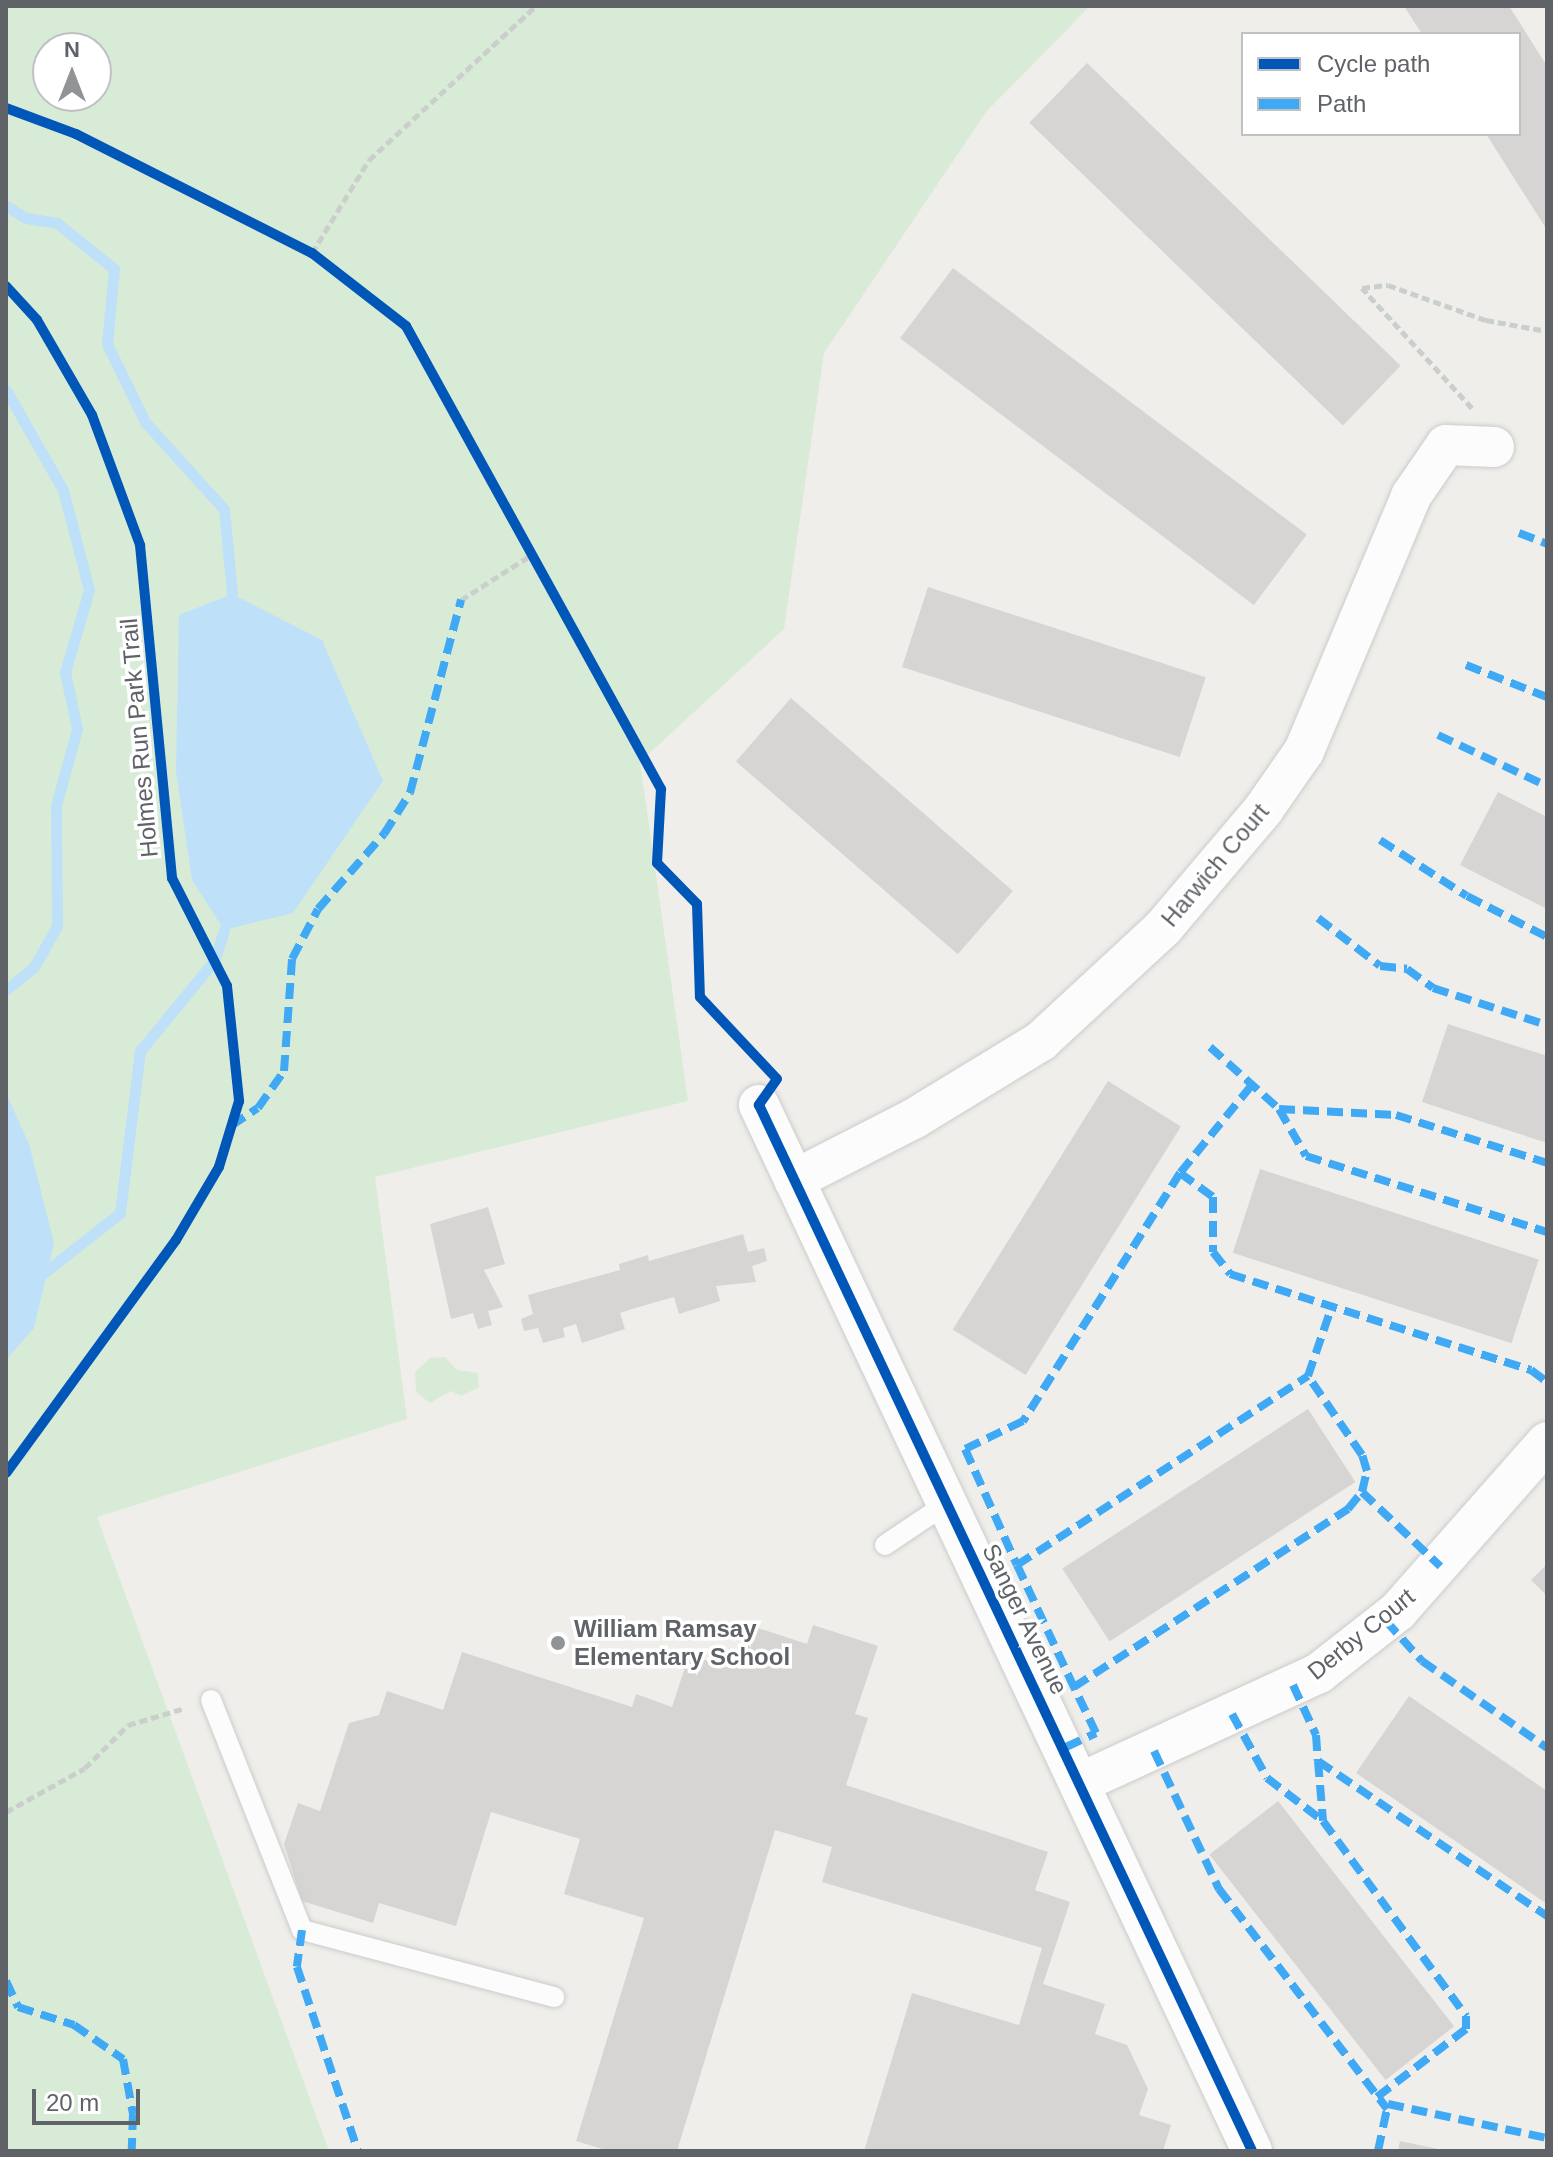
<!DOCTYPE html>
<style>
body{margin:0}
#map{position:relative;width:1553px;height:2157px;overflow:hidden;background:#efeeea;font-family:Arial,sans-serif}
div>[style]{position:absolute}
.green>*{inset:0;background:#d8ebd6}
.water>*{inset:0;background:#bfe0f9}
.stream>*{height:11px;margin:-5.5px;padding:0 5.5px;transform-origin:5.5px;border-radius:5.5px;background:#bfe0f9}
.building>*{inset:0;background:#d6d5d3;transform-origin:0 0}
.path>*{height:5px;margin-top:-2.5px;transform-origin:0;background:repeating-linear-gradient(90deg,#cacfcc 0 8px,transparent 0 12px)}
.roads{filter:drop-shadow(0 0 2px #cbcccc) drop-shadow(0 0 2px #cbcccc)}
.lane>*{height:20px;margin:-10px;padding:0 10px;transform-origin:10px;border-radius:10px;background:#fdfcfc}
.street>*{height:40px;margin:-20px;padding:0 20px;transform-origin:20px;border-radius:20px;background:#fdfcfc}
.quiet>*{height:8px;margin-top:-4px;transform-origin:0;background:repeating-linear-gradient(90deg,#3fa9f5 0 16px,transparent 0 24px)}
.cycleway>*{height:10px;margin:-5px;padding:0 5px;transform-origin:5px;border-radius:5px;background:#0057b8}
.dots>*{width:22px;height:22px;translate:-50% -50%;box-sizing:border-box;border:4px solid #fff;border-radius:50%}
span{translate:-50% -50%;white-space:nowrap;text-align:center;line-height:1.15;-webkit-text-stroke:7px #fff;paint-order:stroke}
.street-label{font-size:24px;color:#5f6368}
.poi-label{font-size:24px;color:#5f6368;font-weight:700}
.left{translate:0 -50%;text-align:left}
.frame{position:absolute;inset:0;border:8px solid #5f6368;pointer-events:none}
.legend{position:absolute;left:1241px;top:32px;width:280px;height:104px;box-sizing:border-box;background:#fff;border:2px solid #bfc1c3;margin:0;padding:10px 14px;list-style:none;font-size:24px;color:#5f6368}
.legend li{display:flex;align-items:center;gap:16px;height:40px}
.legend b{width:40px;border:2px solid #bfc1c3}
.north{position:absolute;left:32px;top:32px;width:80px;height:80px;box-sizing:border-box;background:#fff;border:2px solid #bfc1c3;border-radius:50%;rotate:0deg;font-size:22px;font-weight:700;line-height:32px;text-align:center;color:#5f6368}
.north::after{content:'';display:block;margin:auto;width:28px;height:36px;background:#919496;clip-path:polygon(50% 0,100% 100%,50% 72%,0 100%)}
.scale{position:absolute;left:32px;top:2089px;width:108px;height:36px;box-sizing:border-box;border:4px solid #5f6368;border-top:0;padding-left:10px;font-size:24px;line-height:28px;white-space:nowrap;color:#5f6368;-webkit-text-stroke:6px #fff;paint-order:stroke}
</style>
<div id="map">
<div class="green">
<div style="clip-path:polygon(evenodd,6px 6px,1090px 6px,986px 112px,824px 353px,784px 629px,640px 762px,688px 1101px,375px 1177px,407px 1419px,97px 1517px,329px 2151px,6px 2151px,6px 6px,48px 48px,96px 48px,96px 96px,48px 96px,48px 48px)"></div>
<div style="clip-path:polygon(445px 1357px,457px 1370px,478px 1373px,479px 1387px,461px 1396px,451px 1391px,430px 1403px,416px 1392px,415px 1372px,430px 1358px)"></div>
</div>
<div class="water">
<div style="clip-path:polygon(232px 594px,322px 640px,383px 781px,293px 913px,224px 930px,192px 880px,176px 771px,179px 615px)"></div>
<div style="clip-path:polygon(6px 1093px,29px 1144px,54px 1243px,34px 1328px,6px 1360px)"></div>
</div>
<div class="stream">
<div style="left:6px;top:206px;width:23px;rotate:31deg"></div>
<div style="left:26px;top:218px;width:31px;rotate:9deg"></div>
<div style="left:57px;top:223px;width:73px;rotate:38.9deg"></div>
<div style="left:114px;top:269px;width:75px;rotate:95.3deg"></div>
<div style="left:107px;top:344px;width:87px;rotate:64deg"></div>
<div style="left:145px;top:422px;width:118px;rotate:47.8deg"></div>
<div style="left:224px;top:509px;width:85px;rotate:84.6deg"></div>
<div style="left:6px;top:390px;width:115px;rotate:60.3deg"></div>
<div style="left:63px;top:490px;width:103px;rotate:75.4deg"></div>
<div style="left:89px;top:590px;width:85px;rotate:106.3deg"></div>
<div style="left:65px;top:672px;width:58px;rotate:78.1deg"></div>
<div style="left:77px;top:729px;width:80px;rotate:105.3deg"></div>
<div style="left:56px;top:806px;width:120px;rotate:89.5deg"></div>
<div style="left:57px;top:926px;width:47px;rotate:119.3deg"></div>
<div style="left:34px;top:967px;width:36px;rotate:141deg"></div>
<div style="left:36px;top:1279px;width:107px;rotate:-38.2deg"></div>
<div style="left:120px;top:1213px;width:163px;rotate:-83deg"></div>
<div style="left:140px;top:1051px;width:117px;rotate:-50.6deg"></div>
<div style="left:214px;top:961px;width:33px;rotate:-72deg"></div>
</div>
<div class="building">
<div style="clip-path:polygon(1404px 6px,1509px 6px,1547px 66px,1547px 230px,1486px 134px,1519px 134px,1519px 34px,1422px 34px)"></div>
<div style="left:1087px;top:63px;width:436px;height:83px;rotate:44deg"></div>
<div style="left:953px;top:268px;width:443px;height:88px;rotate:37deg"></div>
<div style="left:928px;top:587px;width:292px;height:84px;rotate:18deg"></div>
<div style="left:791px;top:698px;width:294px;height:84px;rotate:41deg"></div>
<div style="clip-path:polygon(1498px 792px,1547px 817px,1547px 909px,1460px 865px)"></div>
<div style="clip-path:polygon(1448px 1024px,1547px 1056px,1547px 1143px,1422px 1102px)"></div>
<div style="left:1108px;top:1081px;width:86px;height:293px;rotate:32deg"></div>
<div style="left:1260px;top:1169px;width:293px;height:88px;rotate:18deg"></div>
<div style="clip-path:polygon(488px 1207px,505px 1264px,484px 1270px,503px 1307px,488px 1311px,492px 1325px,478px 1329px,473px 1313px,451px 1319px,430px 1224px)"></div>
<div style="clip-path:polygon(743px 1234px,748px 1252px,764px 1248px,767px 1261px,752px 1266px,756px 1282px,716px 1286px,720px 1301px,679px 1314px,674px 1297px,632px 1309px,620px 1313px,625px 1329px,582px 1343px,576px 1324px,563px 1328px,565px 1337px,543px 1343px,538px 1328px,524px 1331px,521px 1319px,533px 1314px,528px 1295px,620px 1270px,619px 1264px,648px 1255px,649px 1261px)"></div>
<div style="left:1308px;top:1409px;width:87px;height:293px;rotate:57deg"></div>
<div style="clip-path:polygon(1547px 1564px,1547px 1596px,1531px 1580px)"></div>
<div style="clip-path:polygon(749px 1625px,807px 1644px,813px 1625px,878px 1646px,855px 1714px,868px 1718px,846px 1785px,1048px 1852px,1035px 1890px,1070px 1902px,1043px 1984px,1105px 2004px,1095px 2034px,1127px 2045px,1148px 2089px,1139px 2115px,1171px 2125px,1163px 2151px,864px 2151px,912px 1993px,1019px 2025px,1042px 1948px,822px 1882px,832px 1847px,775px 1830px,677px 2151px,609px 2151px,576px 2141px,644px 1918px,564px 1894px,580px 1839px,491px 1812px,456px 1926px,379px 1903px,373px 1923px,302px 1901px,284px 1844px,298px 1803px,320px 1811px,349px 1723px,379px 1715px,387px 1691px,443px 1710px,462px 1652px,632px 1707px,636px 1694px,672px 1707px,689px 1655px,734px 1669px)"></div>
<div style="clip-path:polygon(1409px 1696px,1547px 1791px,1547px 1904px,1356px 1773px)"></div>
<div style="left:1278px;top:1801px;width:286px;height:87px;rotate:52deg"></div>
<div style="clip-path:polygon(1400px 2141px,1443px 2150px,1442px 2151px,1398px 2151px)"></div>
</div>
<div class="path">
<div style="left:312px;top:253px;width:109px;rotate:-58.5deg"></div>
<div style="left:369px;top:160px;width:227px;rotate:-42.7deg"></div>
<div style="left:1472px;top:408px;width:163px;rotate:-132.5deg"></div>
<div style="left:1362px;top:288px;width:26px;rotate:-7deg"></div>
<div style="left:1388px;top:285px;width:104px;rotate:19.7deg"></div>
<div style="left:1486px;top:320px;width:62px;rotate:10.2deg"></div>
<div style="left:461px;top:600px;width:80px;rotate:-32.7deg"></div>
<div style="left:6px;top:1812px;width:90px;rotate:-29.1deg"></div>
<div style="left:85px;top:1768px;width:61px;rotate:-45deg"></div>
<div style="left:128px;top:1725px;width:59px;rotate:-16.6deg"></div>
</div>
<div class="roads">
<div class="lane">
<div style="left:885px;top:1545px;width:73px;rotate:-33.9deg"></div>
<div style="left:211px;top:1700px;width:247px;rotate:68.4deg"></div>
<div style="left:302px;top:1930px;width:261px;rotate:14.9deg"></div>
</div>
<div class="street">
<div style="left:759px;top:1105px;width:1156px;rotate:64.76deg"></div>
<div style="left:794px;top:1180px;width:136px;rotate:-27.1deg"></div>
<div style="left:915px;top:1118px;width:148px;rotate:-31.4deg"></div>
<div style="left:1041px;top:1041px;width:166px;rotate:-42.8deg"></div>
<div style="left:1163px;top:928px;width:155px;rotate:-49.7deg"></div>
<div style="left:1263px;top:810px;width:72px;rotate:-55.2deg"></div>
<div style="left:1304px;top:751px;width:277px;rotate:-67.2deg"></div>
<div style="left:1411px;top:496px;width:62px;rotate:-55.5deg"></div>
<div style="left:1446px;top:445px;width:48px;rotate:2.4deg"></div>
<div style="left:1082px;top:1782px;width:261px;rotate:-24.7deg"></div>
<div style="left:1319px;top:1673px;width:100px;rotate:-38.1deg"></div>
<div style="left:1398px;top:1611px;width:225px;rotate:-48.6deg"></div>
</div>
</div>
<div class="quiet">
<div style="left:1519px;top:533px;width:30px;rotate:21deg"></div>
<div style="left:1466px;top:665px;width:87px;rotate:21.6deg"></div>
<div style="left:1438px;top:735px;width:120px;rotate:25.1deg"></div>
<div style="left:1380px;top:840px;width:103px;rotate:32.8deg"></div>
<div style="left:1467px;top:896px;width:90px;rotate:27.1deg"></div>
<div style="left:1318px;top:918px;width:78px;rotate:37.7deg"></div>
<div style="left:1380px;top:966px;width:27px;rotate:6deg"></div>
<div style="left:1407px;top:969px;width:32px;rotate:36deg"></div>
<div style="left:1433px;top:988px;width:120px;rotate:18deg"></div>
<div style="left:1210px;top:1047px;width:93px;rotate:41.9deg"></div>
<div style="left:1279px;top:1109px;width:117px;rotate:2.9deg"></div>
<div style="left:1396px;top:1115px;width:158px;rotate:17.6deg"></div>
<div style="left:1251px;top:1086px;width:112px;rotate:129.2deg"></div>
<div style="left:1180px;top:1173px;width:294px;rotate:122.3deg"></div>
<div style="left:1023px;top:1421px;width:64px;rotate:154.2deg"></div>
<div style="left:965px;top:1449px;width:127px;rotate:65.9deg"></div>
<div style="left:1017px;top:1565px;width:347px;rotate:-33deg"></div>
<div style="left:1279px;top:1109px;width:54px;rotate:60.1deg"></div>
<div style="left:1306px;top:1156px;width:253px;rotate:17.5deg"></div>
<div style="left:231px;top:1126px;width:32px;rotate:-34deg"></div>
<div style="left:258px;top:1108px;width:45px;rotate:-54.9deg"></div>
<div style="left:284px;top:1071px;width:112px;rotate:-85.9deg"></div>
<div style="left:292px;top:959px;width:56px;rotate:-62.5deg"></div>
<div style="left:318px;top:909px;width:100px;rotate:-48.7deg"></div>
<div style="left:384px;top:834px;width:49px;rotate:-57.6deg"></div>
<div style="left:410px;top:793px;width:200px;rotate:-75.2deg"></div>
<div style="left:1180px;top:1173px;width:41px;rotate:36deg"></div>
<div style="left:1213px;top:1197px;width:55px;rotate:90deg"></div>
<div style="left:1213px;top:1252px;width:28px;rotate:52deg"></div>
<div style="left:1230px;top:1274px;width:316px;rotate:17.7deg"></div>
<div style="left:1531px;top:1370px;width:20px;rotate:37deg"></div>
<div style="left:1362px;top:1492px;width:108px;rotate:43.5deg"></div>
<div style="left:1017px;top:1565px;width:135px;rotate:65deg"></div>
<div style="left:1386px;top:1621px;width:54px;rotate:48deg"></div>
<div style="left:1422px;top:1661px;width:152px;rotate:34.8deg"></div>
<div style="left:1293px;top:1685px;width:55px;rotate:65.3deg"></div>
<div style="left:1316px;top:1735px;width:26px;rotate:86deg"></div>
<div style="left:1318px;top:1761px;width:277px;rotate:34.1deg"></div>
<div style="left:1232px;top:1714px;width:73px;rotate:61.3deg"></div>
<div style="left:1267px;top:1778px;width:71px;rotate:37.5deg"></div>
<div style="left:1066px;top:1747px;width:33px;rotate:-25deg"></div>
<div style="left:1096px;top:1733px;width:51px;rotate:-115.6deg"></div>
<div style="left:1074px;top:1687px;width:327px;rotate:-33deg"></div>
<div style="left:1348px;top:1509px;width:22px;rotate:-51deg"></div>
<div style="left:1362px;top:1492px;width:22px;rotate:-77deg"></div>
<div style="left:1367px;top:1471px;width:17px;rotate:-107deg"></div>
<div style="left:1362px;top:1455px;width:96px;rotate:-124.4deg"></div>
<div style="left:1308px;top:1376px;width:74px;rotate:-71.1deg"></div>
<div style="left:1154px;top:1751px;width:153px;rotate:64.8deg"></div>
<div style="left:1219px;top:1889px;width:277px;rotate:52.6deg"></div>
<div style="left:1318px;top:1761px;width:60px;rotate:85.2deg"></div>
<div style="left:1323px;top:1821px;width:242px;rotate:53.7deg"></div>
<div style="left:1466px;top:2016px;width:13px;rotate:90deg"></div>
<div style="left:1466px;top:2029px;width:112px;rotate:142.6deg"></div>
<div style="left:302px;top:1930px;width:37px;rotate:98deg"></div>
<div style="left:297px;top:1967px;width:194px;rotate:71.7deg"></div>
<div style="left:6px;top:1981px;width:29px;rotate:65deg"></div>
<div style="left:18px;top:2007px;width:59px;rotate:17.8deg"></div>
<div style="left:74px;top:2025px;width:60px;rotate:34.8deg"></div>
<div style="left:123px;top:2059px;width:56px;rotate:79.7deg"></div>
<div style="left:133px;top:2114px;width:37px;rotate:92deg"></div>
<div style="left:1378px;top:2151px;width:48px;rotate:-78deg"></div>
<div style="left:1388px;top:2104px;width:163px;rotate:12.1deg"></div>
</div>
<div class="cycleway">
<div style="left:6px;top:108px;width:75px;rotate:20.4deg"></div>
<div style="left:76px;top:134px;width:264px;rotate:26.8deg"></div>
<div style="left:312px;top:253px;width:119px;rotate:37.8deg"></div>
<div style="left:406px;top:326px;width:529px;rotate:61.16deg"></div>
<div style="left:661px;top:789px;width:74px;rotate:93.1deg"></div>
<div style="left:657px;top:863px;width:57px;rotate:45.7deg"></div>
<div style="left:697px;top:904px;width:93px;rotate:88.2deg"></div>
<div style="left:700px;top:997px;width:112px;rotate:46.8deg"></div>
<div style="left:777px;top:1079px;width:32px;rotate:125deg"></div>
<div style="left:759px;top:1105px;width:1156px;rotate:64.76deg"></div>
<div style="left:6px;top:286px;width:46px;rotate:47.6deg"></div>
<div style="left:37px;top:320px;width:110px;rotate:59.9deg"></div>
<div style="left:92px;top:415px;width:139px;rotate:69.7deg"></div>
<div style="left:140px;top:545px;width:335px;rotate:84.5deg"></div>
<div style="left:172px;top:878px;width:121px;rotate:63deg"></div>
<div style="left:227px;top:986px;width:116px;rotate:84deg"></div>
<div style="left:239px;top:1101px;width:69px;rotate:106.9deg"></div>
<div style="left:219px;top:1167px;width:85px;rotate:120.5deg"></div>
<div style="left:176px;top:1240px;width:288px;rotate:126.1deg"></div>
</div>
<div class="dots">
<div style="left:558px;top:1643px;background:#919496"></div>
</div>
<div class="street-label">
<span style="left:139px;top:738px;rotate:-95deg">Holmes Run Park Trail</span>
<span style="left:1215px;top:865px;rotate:-50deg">Harwich Court</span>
<span style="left:1025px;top:1619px;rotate:64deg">Sanger Avenue</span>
<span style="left:1361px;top:1634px;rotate:-39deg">Derby Court</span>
</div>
<div class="poi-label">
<span class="left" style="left:574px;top:1643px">William Ramsay<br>Elementary School</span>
</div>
<div class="frame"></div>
<ul class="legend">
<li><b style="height:10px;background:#0057b8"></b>Cycle path</li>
<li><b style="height:10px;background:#3fa9f5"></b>Path</li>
</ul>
<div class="north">N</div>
<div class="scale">20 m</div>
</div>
